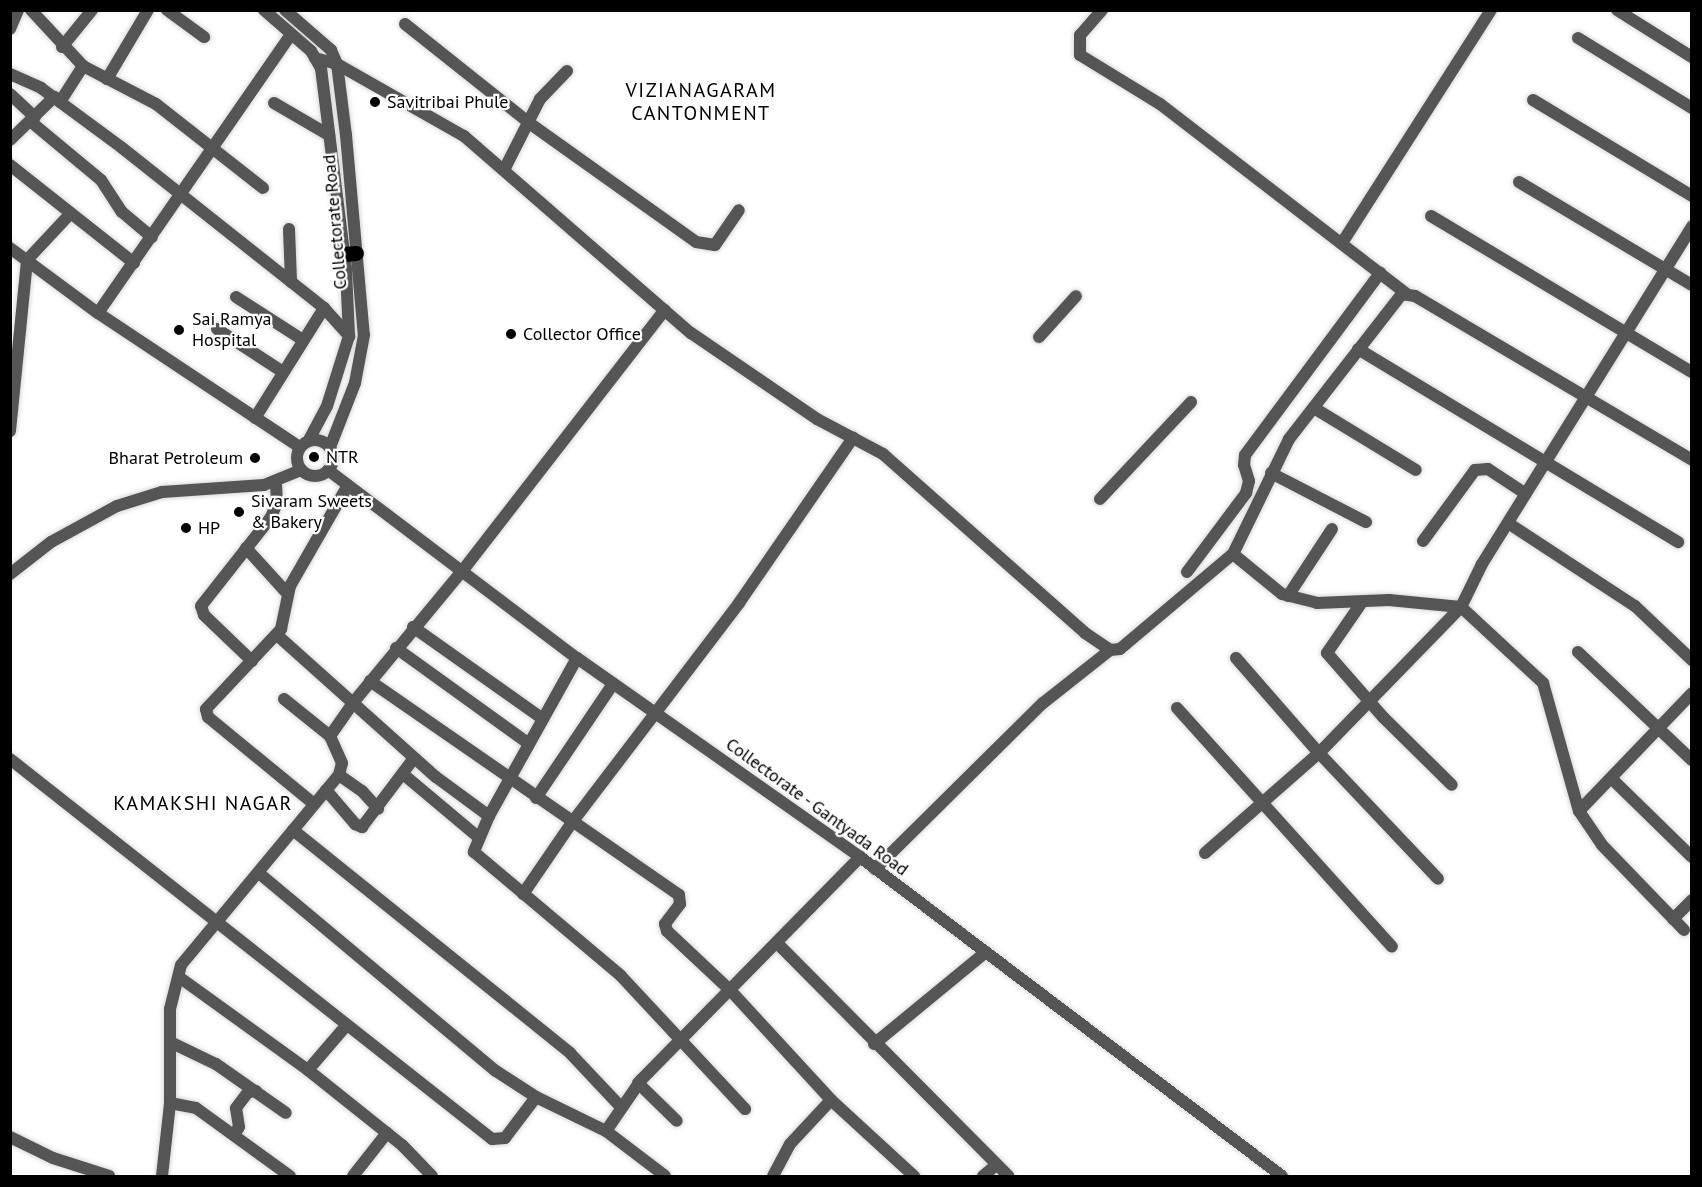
<!DOCTYPE html>
<style>
body{margin:0}
#map{position:relative;width:1702px;height:1187px;overflow:hidden;background:#fff;font-family:"PT Sans",sans-serif}
div>[style]{position:absolute}
.roads{filter:drop-shadow(0 0 2px #dbdbdb) drop-shadow(0 0 2px #dbdbdb)}
.minor>*{height:12px;margin:-6px;padding:0 6px;transform-origin:6px;border-radius:6px;background:#555}
.minor>.ring{margin:-6px;padding:0;box-sizing:content-box;background:none;border:12px solid #555;border-radius:50%}
.major>*{height:15px;margin:-7.5px;padding:0 7.5px;transform-origin:7.5px;border-radius:7.5px;background:#000}
.dots>*{width:16px;height:16px;translate:-50% -50%;box-sizing:border-box;border:3px solid #fff;border-radius:50%}
span{translate:-50% -50%;white-space:nowrap;text-align:center;line-height:1.15;-webkit-text-stroke:4.5px #fff;paint-order:stroke}
.poi-label{font-size:18px;color:#000}
.left{translate:0 -50%;text-align:left}
.right{translate:-100% -50%;text-align:right}
.street-label{font-size:18px;color:#000}
.neighbourhood-label{font-size:20px;color:#000;letter-spacing:1.5px}
.frame{position:absolute;inset:0;border:12px solid #000;pointer-events:none}
</style>
<div id="map">
<div class="roads">
<div class="minor">
<div style="left:31px;top:10px;width:76px;rotate:47.1deg"></div>
<div style="left:83px;top:66px;width:82px;rotate:27.5deg"></div>
<div style="left:156px;top:104px;width:136px;rotate:38.1deg"></div>
<div style="left:167px;top:10px;width:46px;rotate:36.1deg"></div>
<div style="left:264px;top:10px;width:62px;rotate:41.1deg"></div>
<div style="left:311px;top:51px;width:20px;rotate:60deg"></div>
<div style="left:321px;top:68px;width:204px;rotate:82.9deg"></div>
<div style="left:346px;top:270px;width:66px;rotate:87.4deg"></div>
<div style="left:349px;top:336px;width:73px;rotate:107.4deg"></div>
<div style="left:327px;top:406px;width:38px;rotate:118deg"></div>
<div style="left:285px;top:10px;width:61px;rotate:41deg"></div>
<div style="left:331px;top:50px;width:15px;rotate:67deg"></div>
<div style="left:337px;top:64px;width:72px;rotate:82.8deg"></div>
<div style="left:346px;top:135px;width:201px;rotate:84.9deg"></div>
<div style="left:364px;top:335px;width:49px;rotate:100.6deg"></div>
<div style="left:355px;top:383px;width:69px;rotate:111.3deg"></div>
<div style="left:1102px;top:10px;width:33px;rotate:131deg"></div>
<div style="left:1080px;top:35px;width:20px;rotate:90deg"></div>
<div style="left:1080px;top:55px;width:94px;rotate:31.5deg"></div>
<div style="left:1160px;top:104px;width:312px;rotate:37.6deg"></div>
<div style="left:1617px;top:10px;width:89px;rotate:32.1deg"></div>
<div style="left:405px;top:24px;width:162px;rotate:38.5deg"></div>
<div style="left:532px;top:125px;width:201px;rotate:35.5deg"></div>
<div style="left:696px;top:242px;width:19px;rotate:9deg"></div>
<div style="left:715px;top:245px;width:42px;rotate:-55.6deg"></div>
<div style="left:10px;top:29px;width:21px;rotate:-67deg"></div>
<div style="left:1578px;top:38px;width:134px;rotate:31.6deg"></div>
<div style="left:62px;top:47px;width:48px;rotate:-51deg"></div>
<div style="left:315px;top:58px;width:23px;rotate:15deg"></div>
<div style="left:337px;top:64px;width:146px;rotate:29.6deg"></div>
<div style="left:464px;top:136px;width:301px;rotate:41deg"></div>
<div style="left:691px;top:333px;width:153px;rotate:34.3deg"></div>
<div style="left:817px;top:419px;width:75px;rotate:27.9deg"></div>
<div style="left:883px;top:454px;width:270px;rotate:41.5deg"></div>
<div style="left:1085px;top:633px;width:30px;rotate:34deg"></div>
<div style="left:1110px;top:650px;width:10px;rotate:-6deg"></div>
<div style="left:1120px;top:649px;width:148px;rotate:-40.1deg"></div>
<div style="left:1233px;top:554px;width:128px;rotate:-64deg"></div>
<div style="left:1289px;top:439px;width:184px;rotate:-52.1deg"></div>
<div style="left:1402px;top:294px;width:13px;rotate:9deg"></div>
<div style="left:1415px;top:296px;width:322px;rotate:30.6deg"></div>
<div style="left:10px;top:74px;width:34px;rotate:24deg"></div>
<div style="left:41px;top:88px;width:99px;rotate:36.4deg"></div>
<div style="left:121px;top:147px;width:259px;rotate:38.4deg"></div>
<div style="left:324px;top:308px;width:38px;rotate:48deg"></div>
<div style="left:107px;top:79px;width:80px;rotate:-59.3deg"></div>
<div style="left:10px;top:94px;width:34px;rotate:43deg"></div>
<div style="left:1533px;top:100px;width:186px;rotate:31.1deg"></div>
<div style="left:60px;top:102px;width:43px;rotate:-57.4deg"></div>
<div style="left:274px;top:103px;width:64px;rotate:30.2deg"></div>
<div style="left:30px;top:121px;width:92px;rotate:39.7deg"></div>
<div style="left:101px;top:180px;width:38px;rotate:57deg"></div>
<div style="left:122px;top:212px;width:39px;rotate:40deg"></div>
<div style="left:10px;top:140px;width:62px;rotate:-44.3deg"></div>
<div style="left:10px;top:165px;width:158px;rotate:38.3deg"></div>
<div style="left:504px;top:170px;width:80px;rotate:-63.1deg"></div>
<div style="left:540px;top:99px;width:39px;rotate:-46deg"></div>
<div style="left:1519px;top:182px;width:201px;rotate:30.8deg"></div>
<div style="left:1431px;top:216px;width:304px;rotate:30.9deg"></div>
<div style="left:289px;top:229px;width:53px;rotate:87.8deg"></div>
<div style="left:1342px;top:243px;width:277px;rotate:-57.4deg"></div>
<div style="left:10px;top:248px;width:109px;rotate:36.5deg"></div>
<div style="left:98px;top:313px;width:242px;rotate:33.6deg"></div>
<div style="left:236px;top:297px;width:80px;rotate:32.7deg"></div>
<div style="left:98px;top:313px;width:339px;rotate:-55.3deg"></div>
<div style="left:217px;top:329px;width:79px;rotate:33.1deg"></div>
<div style="left:1039px;top:337px;width:55px;rotate:-47.9deg"></div>
<div style="left:1358px;top:349px;width:374px;rotate:31.1deg"></div>
<div style="left:1314px;top:408px;width:119px;rotate:31.3deg"></div>
<div style="left:255px;top:418px;width:130px;rotate:-57.9deg"></div>
<div style="left:10px;top:431px;width:172px;rotate:-84.3deg"></div>
<div style="left:27px;top:260px;width:63px;rotate:-46.9deg"></div>
<div class="ring" style="left:297px;top:440px;width:24px;height:24px"></div>
<div style="left:328px;top:470px;width:312px;rotate:37.1deg"></div>
<div style="left:577px;top:658px;width:346px;rotate:35.1deg"></div>
<div style="left:860px;top:857px;width:529px;rotate:37.09deg"></div>
<div style="left:1271px;top:473px;width:107px;rotate:27.3deg"></div>
<div style="left:1100px;top:499px;width:133px;rotate:-46.8deg"></div>
<div style="left:1508px;top:523px;width:152px;rotate:33.2deg"></div>
<div style="left:1635px;top:606px;width:79px;rotate:43.5deg"></div>
<div style="left:1423px;top:541px;width:88px;rotate:-53.8deg"></div>
<div style="left:1475px;top:470px;width:13px;rotate:-4deg"></div>
<div style="left:1488px;top:469px;width:45px;rotate:33.3deg"></div>
<div style="left:246px;top:548px;width:61px;rotate:47.7deg"></div>
<div style="left:1233px;top:554px;width:63px;rotate:39.2deg"></div>
<div style="left:1282px;top:594px;width:36px;rotate:14deg"></div>
<div style="left:1317px;top:603px;width:72px;rotate:-2.4deg"></div>
<div style="left:1389px;top:600px;width:72px;rotate:5.6deg"></div>
<div style="left:1461px;top:607px;width:48px;rotate:-64deg"></div>
<div style="left:1482px;top:564px;width:398px;rotate:-58.1deg"></div>
<div style="left:1187px;top:572px;width:99px;rotate:-53.2deg"></div>
<div style="left:1246px;top:493px;width:12px;rotate:-76deg"></div>
<div style="left:1249px;top:481px;width:17px;rotate:-107deg"></div>
<div style="left:1244px;top:465px;width:10px;rotate:-84deg"></div>
<div style="left:1245px;top:455px;width:227px;rotate:-53.4deg"></div>
<div style="left:10px;top:574px;width:52px;rotate:-38deg"></div>
<div style="left:51px;top:542px;width:75px;rotate:-28.6deg"></div>
<div style="left:117px;top:506px;width:47px;rotate:-17.3deg"></div>
<div style="left:162px;top:492px;width:102px;rotate:-3.9deg"></div>
<div style="left:264px;top:485px;width:40px;rotate:-22deg"></div>
<div style="left:1288px;top:596px;width:80px;rotate:-56.7deg"></div>
<div style="left:1362px;top:602px;width:62px;rotate:124.5deg"></div>
<div style="left:1327px;top:653px;width:86px;rotate:48.8deg"></div>
<div style="left:1384px;top:718px;width:95px;rotate:44.6deg"></div>
<div style="left:413px;top:627px;width:159px;rotate:35.3deg"></div>
<div style="left:277px;top:635px;width:213px;rotate:41.8deg"></div>
<div style="left:436px;top:777px;width:66px;rotate:36.3deg"></div>
<div style="left:396px;top:648px;width:164px;rotate:35.8deg"></div>
<div style="left:1578px;top:652px;width:157px;rotate:43.5deg"></div>
<div style="left:577px;top:658px;width:181px;rotate:119.1deg"></div>
<div style="left:489px;top:816px;width:39px;rotate:113deg"></div>
<div style="left:474px;top:852px;width:192px;rotate:40.1deg"></div>
<div style="left:621px;top:976px;width:182px;rotate:47deg"></div>
<div style="left:1236px;top:658px;width:126px;rotate:48.9deg"></div>
<div style="left:1319px;top:753px;width:173px;rotate:46.6deg"></div>
<div style="left:252px;top:661px;width:66px;rotate:-136.2deg"></div>
<div style="left:204px;top:615px;width:9px;rotate:-108deg"></div>
<div style="left:201px;top:606px;width:113px;rotate:-51.8deg"></div>
<div style="left:271px;top:517px;width:15px;rotate:-67deg"></div>
<div style="left:277px;top:503px;width:21px;rotate:-93deg"></div>
<div style="left:370px;top:681px;width:376px;rotate:34.7deg"></div>
<div style="left:679px;top:895px;width:9px;rotate:84deg"></div>
<div style="left:680px;top:904px;width:25px;rotate:127deg"></div>
<div style="left:665px;top:924px;width:7px;rotate:74deg"></div>
<div style="left:667px;top:931px;width:86px;rotate:43.1deg"></div>
<div style="left:730px;top:990px;width:149px;rotate:47.4deg"></div>
<div style="left:831px;top:1100px;width:113px;rotate:42.5deg"></div>
<div style="left:284px;top:699px;width:59px;rotate:38.8deg"></div>
<div style="left:1177px;top:708px;width:321px;rotate:48deg"></div>
<div style="left:10px;top:759px;width:614px;rotate:38.25deg"></div>
<div style="left:492px;top:1139px;width:13px;rotate:-4deg"></div>
<div style="left:505px;top:1138px;width:51px;rotate:-52.9deg"></div>
<div style="left:403px;top:774px;width:98px;rotate:40deg"></div>
<div style="left:339px;top:775px;width:28px;rotate:35deg"></div>
<div style="left:362px;top:791px;width:24px;rotate:48deg"></div>
<div style="left:1611px;top:778px;width:113px;rotate:44.3deg"></div>
<div style="left:326px;top:790px;width:45px;rotate:49.5deg"></div>
<div style="left:355px;top:824px;width:8px;rotate:23deg"></div>
<div style="left:362px;top:827px;width:86px;rotate:-53deg"></div>
<div style="left:536px;top:798px;width:138px;rotate:-56deg"></div>
<div style="left:314px;top:804px;width:137px;rotate:-140.6deg"></div>
<div style="left:208px;top:717px;width:8px;rotate:-104deg"></div>
<div style="left:206px;top:709px;width:110px;rotate:-46.8deg"></div>
<div style="left:281px;top:629px;width:44px;rotate:-78.2deg"></div>
<div style="left:290px;top:586px;width:116px;rotate:-60.1deg"></div>
<div style="left:1579px;top:811px;width:163px;rotate:-46.2deg"></div>
<div style="left:293px;top:830px;width:356px;rotate:38.8deg"></div>
<div style="left:570px;top:1053px;width:73px;rotate:46.7deg"></div>
<div style="left:1205px;top:853px;width:152px;rotate:-41.3deg"></div>
<div style="left:1319px;top:753px;width:204px;rotate:-45.8deg"></div>
<div style="left:1461px;top:607px;width:112px;rotate:42.8deg"></div>
<div style="left:1543px;top:683px;width:133px;rotate:74.3deg"></div>
<div style="left:1579px;top:811px;width:41px;rotate:55.9deg"></div>
<div style="left:1602px;top:845px;width:118px;rotate:46deg"></div>
<div style="left:875px;top:869px;width:236px;rotate:-44.7deg"></div>
<div style="left:1043px;top:703px;width:85px;rotate:-38.3deg"></div>
<div style="left:260px;top:874px;width:307px;rotate:39.9deg"></div>
<div style="left:496px;top:1071px;width:48px;rotate:33deg"></div>
<div style="left:536px;top:1097px;width:78px;rotate:25.9deg"></div>
<div style="left:606px;top:1131px;width:74px;rotate:37.3deg"></div>
<div style="left:523px;top:894px;width:88px;rotate:-55.6deg"></div>
<div style="left:573px;top:821px;width:274px;rotate:-52.7deg"></div>
<div style="left:739px;top:603px;width:201px;rotate:-55.4deg"></div>
<div style="left:1673px;top:919px;width:27px;rotate:-45deg"></div>
<div style="left:778px;top:944px;width:327px;rotate:45.2deg"></div>
<div style="left:179px;top:977px;width:159px;rotate:35.8deg"></div>
<div style="left:308px;top:1070px;width:120px;rotate:38.6deg"></div>
<div style="left:402px;top:1145px;width:43px;rotate:45.9deg"></div>
<div style="left:170px;top:1042px;width:51px;rotate:25.6deg"></div>
<div style="left:216px;top:1064px;width:85px;rotate:35deg"></div>
<div style="left:874px;top:1044px;width:145px;rotate:-39.4deg"></div>
<div style="left:308px;top:1070px;width:57px;rotate:-49.3deg"></div>
<div style="left:638px;top:1083px;width:54px;rotate:44.3deg"></div>
<div style="left:170px;top:1103px;width:26px;rotate:11deg"></div>
<div style="left:196px;top:1108px;width:116px;rotate:35.9deg"></div>
<div style="left:606px;top:1131px;width:62px;rotate:-55.5deg"></div>
<div style="left:641px;top:1080px;width:313px;rotate:-45.5deg"></div>
<div style="left:234px;top:1135px;width:9px;rotate:-58deg"></div>
<div style="left:239px;top:1127px;width:19px;rotate:-99deg"></div>
<div style="left:236px;top:1108px;width:20px;rotate:-53deg"></div>
<div style="left:248px;top:1092px;width:8px;rotate:-7deg"></div>
<div style="left:10px;top:1137px;width:48px;rotate:26deg"></div>
<div style="left:53px;top:1158px;width:59px;rotate:17.8deg"></div>
<div style="left:162px;top:1176px;width:73px;rotate:-83.7deg"></div>
<div style="left:170px;top:1103px;width:94px;rotate:-90deg"></div>
<div style="left:170px;top:1009px;width:45px;rotate:-76deg"></div>
<div style="left:181px;top:965px;width:247px;rotate:-50.3deg"></div>
<div style="left:339px;top:775px;width:12px;rotate:-76deg"></div>
<div style="left:342px;top:763px;width:30px;rotate:-114deg"></div>
<div style="left:330px;top:736px;width:39px;rotate:-55deg"></div>
<div style="left:352px;top:704px;width:174px;rotate:-50.4deg"></div>
<div style="left:463px;top:570px;width:329px;rotate:-52.2deg"></div>
<div style="left:353px;top:1176px;width:55px;rotate:-51.7deg"></div>
<div style="left:773px;top:1176px;width:36px;rotate:-62deg"></div>
<div style="left:790px;top:1144px;width:60px;rotate:-47deg"></div>
<div style="left:983px;top:1176px;width:17px;rotate:-40deg"></div>
</div>
<div class="major">
<div style="left:344px;top:254px;width:12px;rotate:-5deg"></div>
</div>
</div>
<div class="dots">
<div style="left:375px;top:102px;background:#000"></div>
<div style="left:179px;top:330px;background:#000"></div>
<div style="left:511px;top:334px;background:#000"></div>
<div style="left:314px;top:457px;background:#000"></div>
<div style="left:255px;top:458px;background:#000"></div>
<div style="left:239px;top:512px;background:#000"></div>
<div style="left:186px;top:528px;background:#000"></div>
</div>
<div class="poi-label">
<span class="left" style="left:387px;top:102px">Savitribai Phule</span>
<span class="left" style="left:192px;top:330px">Sai Ramya<br>Hospital</span>
<span class="left" style="left:523px;top:334px">Collector Office</span>
<span class="left" style="left:326px;top:457px">NTR</span>
<span class="right" style="left:243px;top:458px">Bharat Petroleum</span>
<span class="left" style="left:251px;top:512px">Sivaram Sweets<br>&amp; Bakery</span>
<span class="left" style="left:198px;top:528px">HP</span>
</div>
<div class="street-label">
<span style="left:335px;top:222px;rotate:-95deg">Collectorate Road</span>
<span style="left:817px;top:807px;rotate:36deg">Collectorate - Gantyada Road</span>
</div>
<div class="neighbourhood-label">
<span style="left:701px;top:102px">VIZIANAGARAM<br>CANTONMENT</span>
<span style="left:203px;top:803px">KAMAKSHI NAGAR</span>
</div>
<div class="frame"></div>
</div>
